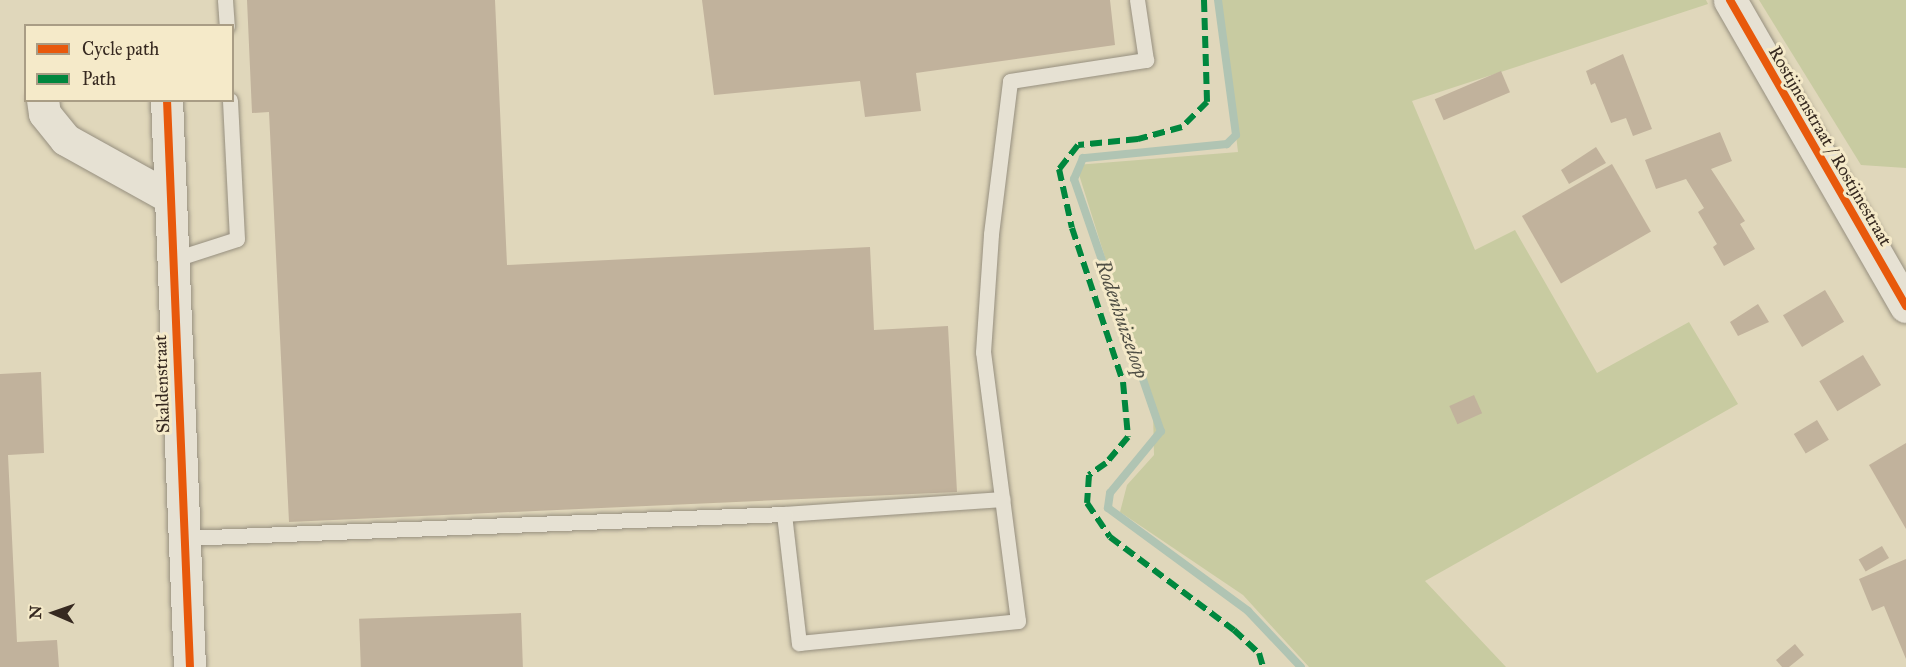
<!DOCTYPE html>
<style>
body{margin:0}
#map{position:relative;width:1906px;height:667px;overflow:hidden;background:#e0d7bb;font-family:"IM FELL Great Primer",serif}
div>[style]{position:absolute}
.green>*{inset:0;background:#c8cba1}
.stream>*{height:8px;margin:-4px;padding:0 4px;transform-origin:4px;border-radius:4px;background:#b0c4b3}
.building>*{inset:0;background:#c1b29c;transform-origin:0 0}
.roads{filter:drop-shadow(0 0 2px #968f7f) drop-shadow(0 0 2px #968f7f)}
.lane>*{height:15px;margin:-7.5px;padding:0 7.5px;transform-origin:7.5px;border-radius:7.5px;background:#e6e1d3}
.street>*{height:32px;margin:-16px;padding:0 16px;transform-origin:16px;border-radius:16px;background:#e6e1d3}
.secondary>*{height:33px;margin:-16.5px;padding:0 16.5px;transform-origin:16.5px;border-radius:16.5px;background:#e6e1d3}
.quiet>*{height:6px;margin-top:-3px;transform-origin:0;background:repeating-linear-gradient(90deg,#00873e 0 12px,transparent 0 18px)}
.cycleway>*{height:8px;margin:-4px;padding:0 4px;transform-origin:4px;border-radius:4px;background:#e8590c}
span{translate:-50% -50%;white-space:nowrap;text-align:center;line-height:1.15;-webkit-text-stroke:6px #f5eac9;paint-order:stroke}
.street-label{font-size:18px;color:#362920}
.water-label{font-size:20px;color:#4f4e44;font-style:italic}
.legend{position:absolute;left:24px;top:24px;width:210px;height:78px;box-sizing:border-box;background:#f5eac9;border:2px solid #a99d85;margin:0;padding:8px 10px;list-style:none;font-size:18px;color:#362920}
.legend li{display:flex;align-items:center;gap:12px;height:30px}
.legend b{width:30px;border:2px solid #a99d85}
.north{position:absolute;left:24px;top:583px;width:60px;height:60px;-webkit-text-stroke:4px #f5eac9;paint-order:stroke;rotate:272deg;font-size:16px;font-weight:700;line-height:24px;text-align:center;color:#362920}
.north::after{content:'';display:block;margin:auto;width:21px;height:27px;background:#362920;clip-path:polygon(50% 0,100% 100%,50% 72%,0 100%)}
</style>
<div id="map">
<div class="green">
<div style="clip-path:polygon(1220px 0,1706px 0,1708px 4px,1412px 101px,1475px 250px,1515px 230px,1597px 373px,1689px 322px,1738px 404px,1425px 581px,1506px 667px,1309px 667px,1243px 595px,1120px 512px,1127px 485px,1154px 455px,1153px 410px,1076px 165px,1238px 152px)"></div>
<div style="clip-path:polygon(1759px 0,1906px 0,1906px 168px,1861px 165px)"></div>
</div>
<div class="stream">
<div style="left:1218px;top:0;width:136px;rotate:82.4deg"></div>
<div style="left:1236px;top:135px;width:13px;rotate:135deg"></div>
<div style="left:1227px;top:144px;width:145px;rotate:174.4deg"></div>
<div style="left:1083px;top:158px;width:23px;rotate:113deg"></div>
<div style="left:1074px;top:179px;width:267px;rotate:71deg"></div>
<div style="left:1161px;top:431px;width:80px;rotate:129.4deg"></div>
<div style="left:1110px;top:493px;width:15px;rotate:98deg"></div>
<div style="left:1108px;top:508px;width:174px;rotate:36.3deg"></div>
<div style="left:1248px;top:611px;width:77px;rotate:46.6deg"></div>
</div>
<div class="building">
<div style="clip-path:polygon(247px 0,495px 0,507px 265px,870px 247px,874px 330px,948px 326px,957px 492px,289px 522px,269px 112px,252px 113px)"></div>
<div style="clip-path:polygon(702px 0,1110px 0,1115px 45px,916px 73px,921px 111px,865px 117px,860px 81px,714px 95px)"></div>
<div style="clip-path:polygon(1623px 54px,1652px 129px,1633px 136px,1626px 118px,1611px 123px,1595px 83px,1591px 85px,1586px 71px)"></div>
<div style="left:1501px;top:71px;width:23px;height:72px;rotate:67deg"></div>
<div style="clip-path:polygon(1720px 132px,1732px 161px,1711px 169px,1745px 221px,1740px 224px,1755px 249px,1724px 266px,1713px 247px,1717px 244px,1698px 212px,1704px 208px,1686px 179px,1656px 189px,1645px 160px)"></div>
<div style="clip-path:polygon(1596px 147px,1606px 163px,1569px 184px,1561px 170px)"></div>
<div style="left:1612px;top:164px;width:78px;height:104px;rotate:60deg"></div>
<div style="left:1825px;top:290px;width:37px;height:49px;rotate:59deg"></div>
<div style="clip-path:polygon(1758px 304px,1769px 322px,1738px 336px,1730px 322px)"></div>
<div style="left:1863px;top:355px;width:35px;height:51px;rotate:59deg"></div>
<div style="clip-path:polygon(41px 372px,44px 453px,8px 455px,17px 642px,57px 640px,59px 667px,0 667px,0 374px)"></div>
<div style="left:1474px;top:395px;width:20px;height:27px;rotate:66deg"></div>
<div style="left:1817px;top:420px;width:23px;height:27px;rotate:59deg"></div>
<div style="clip-path:polygon(1906px 443px,1906px 529px,1869px 465px)"></div>
<div style="left:1882px;top:546px;width:14px;height:27px;rotate:60deg"></div>
<div style="clip-path:polygon(1906px 559px,1906px 659px,1884px 606px,1872px 611px,1859px 579px)"></div>
<div style="left:521px;top:613px;width:54px;height:162px;rotate:88deg"></div>
<div style="clip-path:polygon(1795px 644px,1804px 655px,1789px 667px,1782px 667px,1776px 660px)"></div>
</div>
<div class="roads">
<div class="lane">
<div style="left:225px;top:0;width:26px;rotate:86deg"></div>
<div style="left:172px;top:260px;width:68px;rotate:-17.9deg"></div>
<div style="left:237px;top:239px;width:139px;rotate:-92.9deg"></div>
<div style="left:784px;top:514px;width:219px;rotate:-3.9deg"></div>
<div style="left:184px;top:538px;width:600px;rotate:-2.29deg"></div>
<div style="left:784px;top:514px;width:130px;rotate:83.4deg"></div>
<div style="left:799px;top:643px;width:220px;rotate:-5.7deg"></div>
<div style="left:1018px;top:621px;width:271px;rotate:-97.4deg"></div>
<div style="left:983px;top:352px;width:118px;rotate:-86.1deg"></div>
<div style="left:991px;top:234px;width:154px;rotate:-82.9deg"></div>
<div style="left:1010px;top:81px;width:138px;rotate:-8.8deg"></div>
<div style="left:1146px;top:60px;width:61px;rotate:-98.5deg"></div>
</div>
<div class="street">
<div style="left:43px;top:100px;width:14px;rotate:82deg"></div>
<div style="left:45px;top:114px;width:33px;rotate:51deg"></div>
<div style="left:66px;top:140px;width:118px;rotate:29deg"></div>
<div style="left:167px;top:100px;width:567px;rotate:87.68deg"></div>
</div>
<div class="secondary">
<div style="left:1730px;top:0;width:353px;rotate:60.1deg"></div>
</div>
</div>
<div class="quiet">
<div style="left:1204px;top:0;width:102px;rotate:88.3deg"></div>
<div style="left:1207px;top:102px;width:35px;rotate:135deg"></div>
<div style="left:1182px;top:127px;width:46px;rotate:164.7deg"></div>
<div style="left:1138px;top:139px;width:60px;rotate:174.3deg"></div>
<div style="left:1078px;top:145px;width:31px;rotate:128deg"></div>
<div style="left:1059px;top:169px;width:60px;rotate:77.6deg"></div>
<div style="left:1072px;top:228px;width:162px;rotate:71.7deg"></div>
<div style="left:1123px;top:382px;width:55px;rotate:84.8deg"></div>
<div style="left:1128px;top:437px;width:34px;rotate:130deg"></div>
<div style="left:1106px;top:463px;width:21px;rotate:145deg"></div>
<div style="left:1089px;top:475px;width:28px;rotate:94deg"></div>
<div style="left:1087px;top:503px;width:41px;rotate:55.9deg"></div>
<div style="left:1110px;top:537px;width:155px;rotate:36.9deg"></div>
<div style="left:1234px;top:630px;width:34px;rotate:43deg"></div>
<div style="left:1259px;top:653px;width:15px;rotate:74deg"></div>
</div>
<div class="cycleway">
<div style="left:1730px;top:0;width:353px;rotate:60.1deg"></div>
<div style="left:167px;top:100px;width:567px;rotate:87.68deg"></div>
</div>
<div class="street-label">
<span style="left:1830px;top:146px;rotate:60deg">Rostijnenstraat / Rostijnestraat</span>
<span style="left:162px;top:384px;rotate:-92deg">Skaldenstraat</span>
</div>
<div class="water-label">
<span style="left:1122px;top:319px;rotate:71deg">Rodenhuizeloop</span>
</div>
<ul class="legend">
<li><b style="height:8px;background:#e8590c"></b>Cycle path</li>
<li><b style="height:8px;background:#00873e"></b>Path</li>
</ul>
<div class="north">N</div>
</div>
